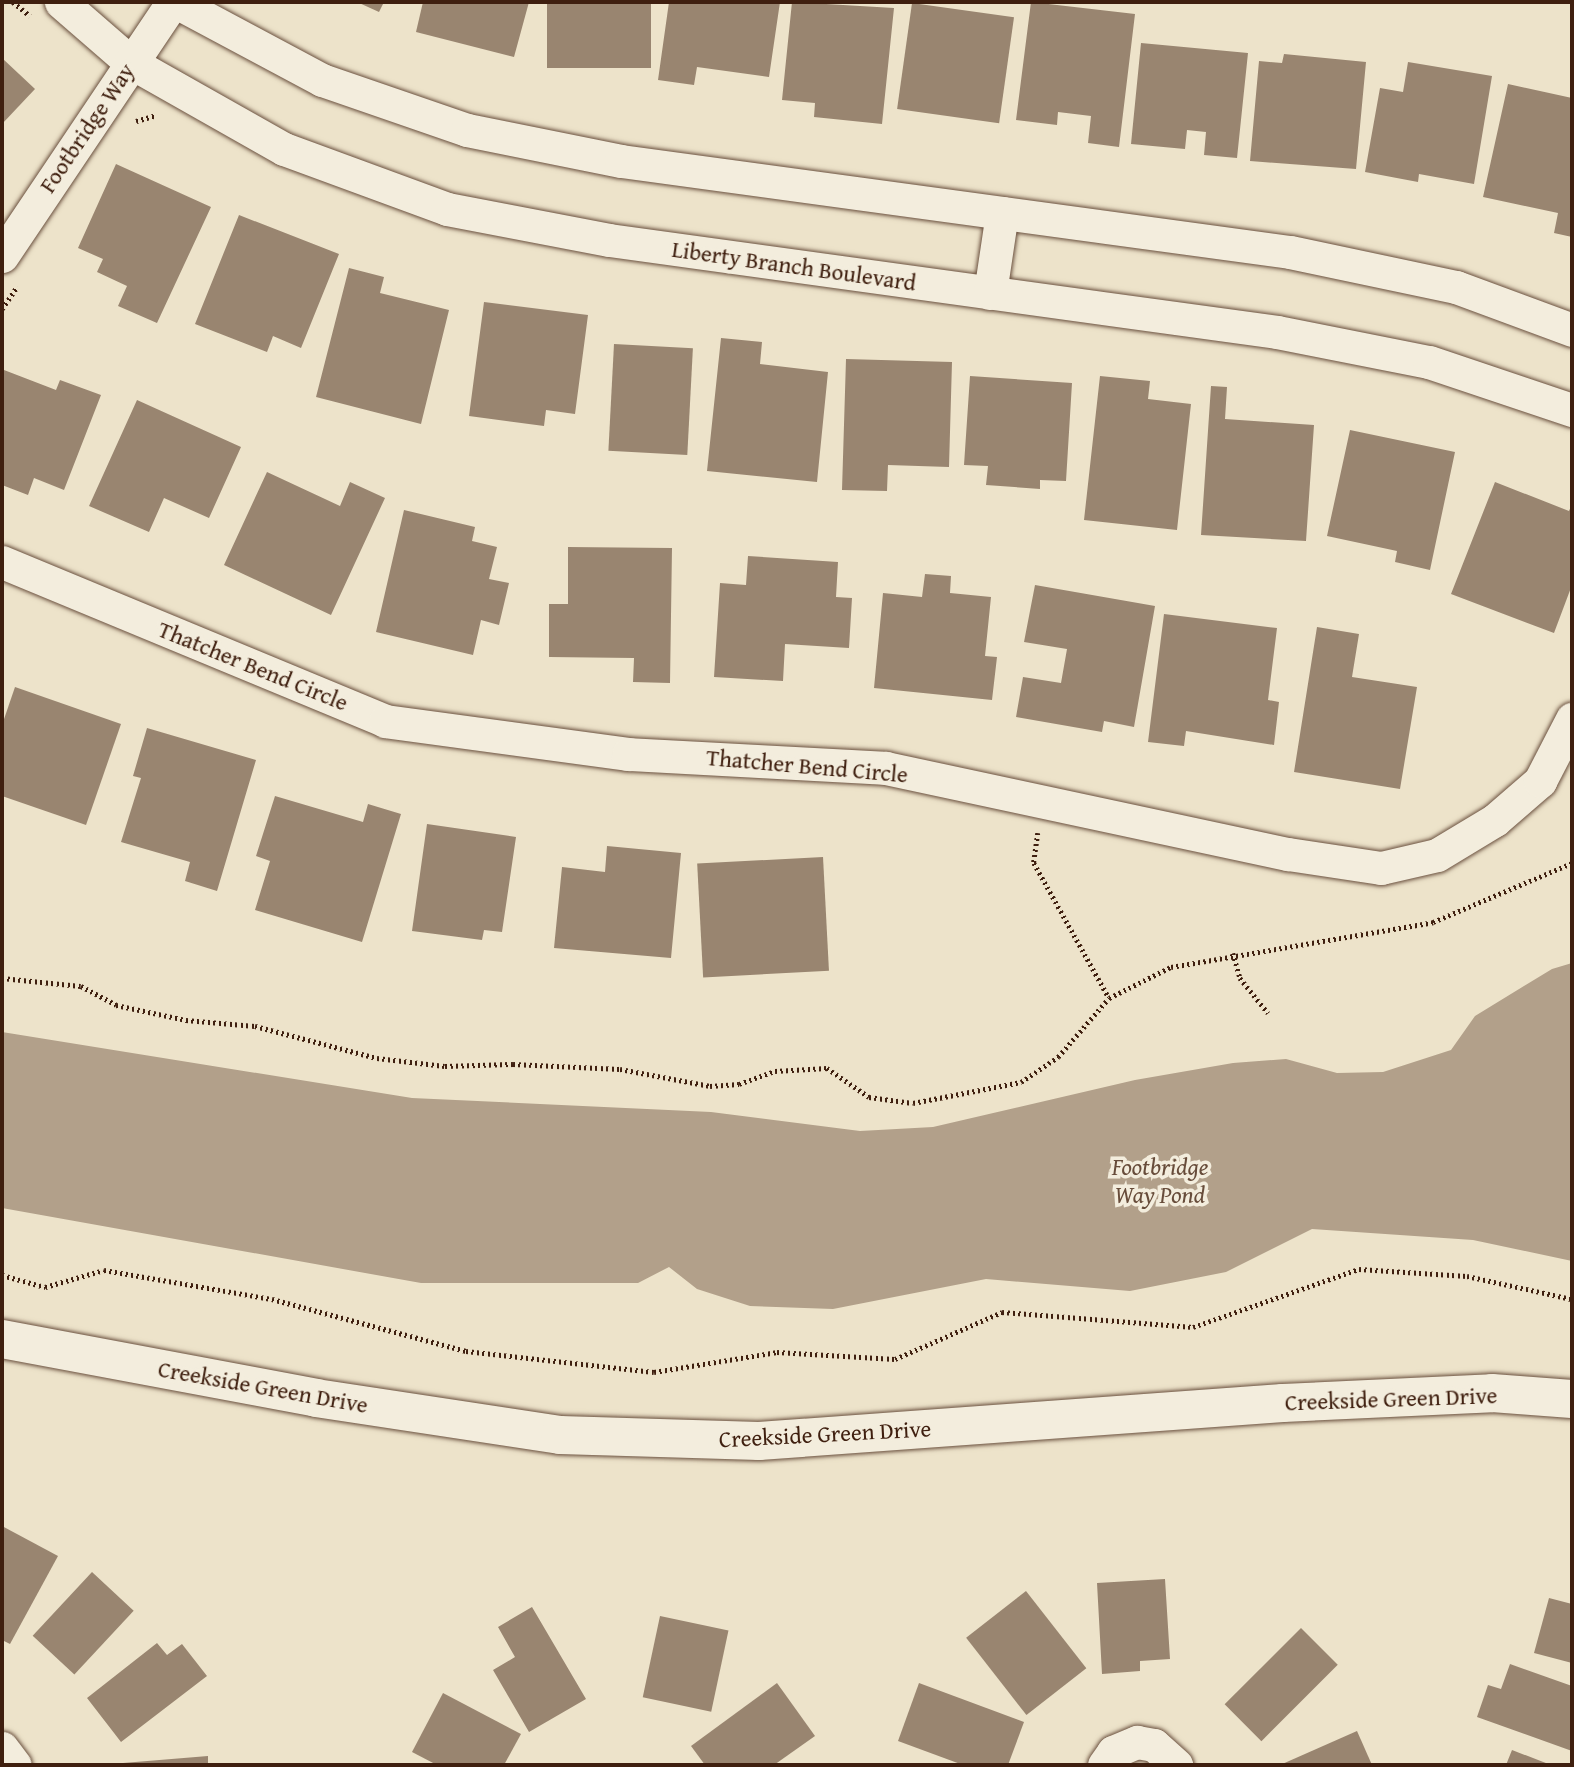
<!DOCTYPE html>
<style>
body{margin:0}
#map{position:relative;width:1574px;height:1767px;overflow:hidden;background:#ede3ca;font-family:"Gentium Book Plus",serif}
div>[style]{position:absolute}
.water>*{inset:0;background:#b2a08a}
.building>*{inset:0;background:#998570;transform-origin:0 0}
.path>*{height:4.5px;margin-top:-2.25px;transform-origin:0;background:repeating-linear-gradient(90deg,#3f1f0f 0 2px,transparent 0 5.5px)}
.roads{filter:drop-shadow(0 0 2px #6a503e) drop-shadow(0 0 2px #6a503e)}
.street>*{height:33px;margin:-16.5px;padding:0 16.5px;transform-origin:16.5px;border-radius:16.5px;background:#f3eddd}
.secondary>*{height:38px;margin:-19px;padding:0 19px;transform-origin:19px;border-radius:19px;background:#f3eddd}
span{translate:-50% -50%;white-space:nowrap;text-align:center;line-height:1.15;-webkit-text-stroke:7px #f3eddd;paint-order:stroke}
.street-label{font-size:23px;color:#3f1f0f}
.water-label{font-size:24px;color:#674c3a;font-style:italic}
.frame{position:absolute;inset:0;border:4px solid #3f1f0f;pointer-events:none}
</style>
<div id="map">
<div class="water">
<div style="clip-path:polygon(1572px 963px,1572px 1261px,1473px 1240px,1312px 1229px,1226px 1272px,1130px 1291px,986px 1279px,833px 1309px,750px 1306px,697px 1289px,669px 1267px,638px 1283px,421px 1283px,2px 1208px,2px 1032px,412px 1098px,711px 1112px,860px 1131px,933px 1127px,1135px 1080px,1233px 1063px,1286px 1059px,1337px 1073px,1383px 1072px,1451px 1050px,1475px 1016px,1552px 969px)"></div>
</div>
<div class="building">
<div style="clip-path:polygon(357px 2px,384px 2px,379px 12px)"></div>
<div style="clip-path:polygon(423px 2px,529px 2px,514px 57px,416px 32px)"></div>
<div style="left:547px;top:2px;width:104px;height:66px"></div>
<div style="clip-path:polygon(669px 2px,780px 2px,769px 77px,697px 67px,694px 85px,658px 80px)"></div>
<div style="clip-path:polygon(792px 2px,894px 8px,882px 124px,814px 117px,815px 103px,782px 100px)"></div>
<div style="clip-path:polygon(1031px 2px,1135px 14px,1119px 147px,1088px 143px,1091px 116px,1058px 112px,1057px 125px,1016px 120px)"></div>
<div style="left:912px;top:3px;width:103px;height:107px;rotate:8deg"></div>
<div style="clip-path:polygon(1141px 43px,1248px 53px,1237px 158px,1204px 155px,1206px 132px,1187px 130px,1185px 149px,1131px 144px)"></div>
<div style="clip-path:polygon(1284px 54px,1366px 62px,1356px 169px,1250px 161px,1259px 61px,1282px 63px)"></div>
<div style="clip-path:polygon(2px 58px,35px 89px,2px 124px)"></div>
<div style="clip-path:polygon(1408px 62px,1492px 76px,1474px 184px,1419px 174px,1418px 182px,1365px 172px,1380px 88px,1403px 92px)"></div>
<div style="clip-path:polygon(1508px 84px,1572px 98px,1572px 237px,1554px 233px,1558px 213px,1483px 197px)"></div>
<div style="clip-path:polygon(116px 164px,211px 207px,157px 323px,118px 306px,127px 286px,97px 272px,103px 259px,78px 248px)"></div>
<div style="clip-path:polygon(239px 215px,339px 254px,301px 348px,273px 336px,267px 352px,195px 324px)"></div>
<div style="clip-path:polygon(349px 268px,384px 277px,380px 293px,449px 310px,421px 424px,316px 397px)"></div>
<div style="clip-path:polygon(484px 302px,588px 315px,575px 414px,546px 410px,544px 426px,469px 416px)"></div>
<div style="clip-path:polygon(721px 338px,762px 342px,760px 364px,828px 372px,817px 482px,707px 471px)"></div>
<div style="left:614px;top:344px;width:79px;height:107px;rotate:3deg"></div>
<div style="clip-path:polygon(846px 359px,952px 362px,949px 467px,888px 465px,887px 491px,842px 490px)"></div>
<div style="clip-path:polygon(4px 370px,56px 390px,60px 380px,101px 395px,64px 490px,34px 478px,28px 495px,2px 485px)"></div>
<div style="clip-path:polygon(970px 376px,1072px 383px,1066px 481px,1040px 480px,1040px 489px,986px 485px,988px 466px,964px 465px)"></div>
<div style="clip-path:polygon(1100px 376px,1150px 381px,1148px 399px,1191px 404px,1177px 530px,1084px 520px)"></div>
<div style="clip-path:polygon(1211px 386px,1227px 387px,1225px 419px,1314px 425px,1306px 541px,1201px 535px)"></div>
<div style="clip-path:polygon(137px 400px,241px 447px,209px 518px,164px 498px,149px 532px,89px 506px)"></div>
<div style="clip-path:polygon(1350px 430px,1455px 452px,1430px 570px,1395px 562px,1397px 551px,1327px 536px)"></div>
<div style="clip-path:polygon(267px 472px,340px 506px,350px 482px,385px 498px,331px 615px,224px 565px)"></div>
<div style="clip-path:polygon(1495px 482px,1569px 511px,1572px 504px,1572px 585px,1554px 633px,1451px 594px)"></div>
<div style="clip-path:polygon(404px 510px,475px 527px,472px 541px,497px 547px,489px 579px,509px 583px,499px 625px,481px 620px,473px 655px,376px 632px)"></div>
<div style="clip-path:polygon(568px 547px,672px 548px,670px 683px,633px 682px,634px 658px,549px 657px,549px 604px,568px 604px)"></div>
<div style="clip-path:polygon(748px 556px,838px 562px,836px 597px,852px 598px,849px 648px,785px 644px,783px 681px,714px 677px,720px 583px,746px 585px)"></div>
<div style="clip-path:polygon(925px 574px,951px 576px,950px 593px,991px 597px,985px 656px,997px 657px,992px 700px,874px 688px,883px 593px,922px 597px)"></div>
<div style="clip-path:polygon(1035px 585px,1155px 606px,1134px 727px,1104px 721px,1102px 732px,1016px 717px,1023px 677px,1061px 683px,1067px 649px,1024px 642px)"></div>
<div style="clip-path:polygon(1164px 614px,1277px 628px,1268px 700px,1279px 702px,1274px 745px,1186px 731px,1184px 746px,1148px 742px)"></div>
<div style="clip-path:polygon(1317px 627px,1359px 634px,1352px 677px,1417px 687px,1400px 789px,1294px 772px)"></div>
<div style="clip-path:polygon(15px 687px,121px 724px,86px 825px,2px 796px,2px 725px)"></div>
<div style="clip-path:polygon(147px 728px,256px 760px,217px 891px,185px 881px,190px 862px,121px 842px,141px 778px,133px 776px)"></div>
<div style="clip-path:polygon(275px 796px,363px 822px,368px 804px,401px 814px,362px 942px,255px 910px,270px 861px,256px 856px)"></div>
<div style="clip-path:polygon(427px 824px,516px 837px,502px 932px,484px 930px,482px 940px,412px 931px)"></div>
<div style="clip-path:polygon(607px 846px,681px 853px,671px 958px,554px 948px,562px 867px,605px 872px)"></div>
<div style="left:823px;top:857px;width:114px;height:126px;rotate:87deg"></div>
<div style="clip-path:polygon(2px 1526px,58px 1556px,10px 1644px,2px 1640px)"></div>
<div style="left:92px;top:1572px;width:57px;height:87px;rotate:43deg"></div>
<div style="clip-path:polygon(1165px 1579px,1170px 1659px,1140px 1661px,1140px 1671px,1102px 1674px,1097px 1583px)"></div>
<div style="left:1026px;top:1591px;width:98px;height:76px;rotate:52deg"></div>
<div style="clip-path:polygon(1549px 1598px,1572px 1604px,1572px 1663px,1534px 1653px)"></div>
<div style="clip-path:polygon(532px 1607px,586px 1699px,529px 1732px,493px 1670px,515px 1657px,498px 1627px)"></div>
<div style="left:660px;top:1616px;width:70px;height:83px;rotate:12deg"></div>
<div style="left:1301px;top:1628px;width:52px;height:108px;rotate:45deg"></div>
<div style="clip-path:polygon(157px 1643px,167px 1655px,182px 1644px,207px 1676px,121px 1742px,87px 1698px)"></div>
<div style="clip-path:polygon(1510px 1664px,1572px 1686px,1572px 1751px,1477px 1717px,1488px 1685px,1501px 1689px)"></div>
<div style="clip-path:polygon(777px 1683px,815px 1736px,774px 1765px,705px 1765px,691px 1746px)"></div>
<div style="clip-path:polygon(919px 1683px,1024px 1722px,1008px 1765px,963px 1765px,898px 1741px)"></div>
<div style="clip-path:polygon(443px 1693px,521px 1734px,504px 1765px,437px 1765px,412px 1752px)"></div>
<div style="clip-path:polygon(1357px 1731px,1372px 1765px,1280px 1765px)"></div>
<div style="clip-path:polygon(1512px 1750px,1551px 1765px,1506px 1765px)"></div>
<div style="clip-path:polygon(208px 1756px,208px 1765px,123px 1765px,123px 1763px)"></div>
</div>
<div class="path">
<div style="left:13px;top:2px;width:22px;rotate:39deg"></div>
<div style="left:136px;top:121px;width:19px;rotate:-16deg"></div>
<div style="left:2px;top:309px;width:27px;rotate:-56deg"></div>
<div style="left:1038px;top:833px;width:30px;rotate:98deg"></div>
<div style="left:1034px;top:863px;width:154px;rotate:60.9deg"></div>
<div style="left:1233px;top:953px;width:26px;rotate:74deg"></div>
<div style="left:1240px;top:978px;width:45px;rotate:51.3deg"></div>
<div style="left:2px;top:978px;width:79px;rotate:5.8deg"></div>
<div style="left:81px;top:986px;width:40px;rotate:28deg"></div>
<div style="left:116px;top:1005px;width:72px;rotate:12.1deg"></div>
<div style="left:186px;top:1020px;width:69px;rotate:5deg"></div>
<div style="left:255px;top:1026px;width:126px;rotate:14.7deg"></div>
<div style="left:377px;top:1058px;width:68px;rotate:6.7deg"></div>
<div style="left:445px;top:1066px;width:68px;rotate:-1.7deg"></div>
<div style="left:513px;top:1064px;width:107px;rotate:2.7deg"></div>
<div style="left:620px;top:1069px;width:92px;rotate:10.7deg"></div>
<div style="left:710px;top:1086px;width:29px;rotate:-4deg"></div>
<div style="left:739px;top:1084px;width:38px;rotate:-20deg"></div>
<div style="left:775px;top:1071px;width:52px;rotate:-3.3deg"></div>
<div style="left:827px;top:1068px;width:51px;rotate:34.6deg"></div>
<div style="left:869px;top:1097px;width:44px;rotate:7.8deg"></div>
<div style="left:913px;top:1103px;width:110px;rotate:-11deg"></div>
<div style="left:1021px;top:1082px;width:45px;rotate:-34deg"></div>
<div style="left:1058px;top:1057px;width:78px;rotate:-49.2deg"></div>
<div style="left:1109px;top:998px;width:69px;rotate:-26.6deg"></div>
<div style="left:1171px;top:967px;width:266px;rotate:-9.7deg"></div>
<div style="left:1433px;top:922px;width:151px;rotate:-23deg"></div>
<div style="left:2px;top:1275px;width:45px;rotate:15.6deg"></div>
<div style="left:45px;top:1287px;width:61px;rotate:-16.1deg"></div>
<div style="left:104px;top:1270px;width:170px;rotate:9.8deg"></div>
<div style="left:272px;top:1299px;width:201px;rotate:15deg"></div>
<div style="left:466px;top:1351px;width:189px;rotate:6.4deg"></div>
<div style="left:654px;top:1372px;width:125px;rotate:-9.2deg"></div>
<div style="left:777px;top:1352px;width:118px;rotate:3.4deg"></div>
<div style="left:895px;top:1359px;width:117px;rotate:-23.7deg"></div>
<div style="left:1002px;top:1312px;width:192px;rotate:4.5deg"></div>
<div style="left:1193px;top:1327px;width:176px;rotate:-19.3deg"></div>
<div style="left:1359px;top:1269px;width:108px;rotate:3.7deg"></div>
<div style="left:1467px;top:1276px;width:107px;rotate:12.4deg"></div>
</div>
<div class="roads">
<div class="street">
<div style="left:61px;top:2px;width:91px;rotate:41deg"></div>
<div style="left:130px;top:62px;width:177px;rotate:29.5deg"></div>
<div style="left:284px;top:149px;width:174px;rotate:20.2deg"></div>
<div style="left:447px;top:209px;width:165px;rotate:10.8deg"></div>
<div style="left:609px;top:240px;width:674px;rotate:7.84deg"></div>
<div style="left:1277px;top:332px;width:155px;rotate:11.2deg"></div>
<div style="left:1429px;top:362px;width:151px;rotate:18.6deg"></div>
<div style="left:176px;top:2px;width:166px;rotate:28.1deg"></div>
<div style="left:322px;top:80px;width:153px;rotate:19deg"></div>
<div style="left:467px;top:130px;width:157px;rotate:11.4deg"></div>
<div style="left:621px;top:161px;width:675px;rotate:7.75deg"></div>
<div style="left:1290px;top:252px;width:170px;rotate:11.9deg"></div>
<div style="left:1456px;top:287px;width:124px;rotate:20.3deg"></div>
<div style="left:2px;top:256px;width:306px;rotate:-56.1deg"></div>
<div style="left:990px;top:293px;width:81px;rotate:-81.5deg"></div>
<div style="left:2px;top:562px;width:415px;rotate:22.5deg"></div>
<div style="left:385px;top:721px;width:245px;rotate:7.7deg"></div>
<div style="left:628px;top:754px;width:258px;rotate:3.1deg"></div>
<div style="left:886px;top:768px;width:411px;rotate:12.1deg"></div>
<div style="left:1288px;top:854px;width:94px;rotate:8.6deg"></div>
<div style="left:1381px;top:868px;width:57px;rotate:-13.1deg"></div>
<div style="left:1437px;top:855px;width:68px;rotate:-31.1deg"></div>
<div style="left:1495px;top:820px;width:60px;rotate:-40.9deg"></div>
<div style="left:1540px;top:781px;width:70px;rotate:-62.7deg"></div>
<div style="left:2px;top:1748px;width:21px;rotate:53deg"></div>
<div style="left:1104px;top:1765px;width:16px;rotate:-55deg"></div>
<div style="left:1113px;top:1752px;width:26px;rotate:-23deg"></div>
<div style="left:1137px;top:1742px;width:17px;rotate:10deg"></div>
<div style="left:1154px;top:1745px;width:30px;rotate:42deg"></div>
</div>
<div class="secondary">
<div style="left:2px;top:1339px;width:319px;rotate:10.6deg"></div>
<div style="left:316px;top:1398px;width:247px;rotate:8.6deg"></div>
<div style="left:560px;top:1435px;width:199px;rotate:1.7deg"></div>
<div style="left:759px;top:1441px;width:525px;rotate:-4.15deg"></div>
<div style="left:1283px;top:1403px;width:209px;rotate:-2.7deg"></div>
<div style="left:1492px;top:1393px;width:80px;rotate:4.3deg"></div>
</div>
</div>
<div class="street-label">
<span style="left:87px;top:128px;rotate:-56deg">Footbridge Way</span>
<span style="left:794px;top:266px;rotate:8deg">Liberty Branch Boulevard</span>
<span style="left:253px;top:666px;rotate:22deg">Thatcher Bend Circle</span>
<span style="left:807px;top:766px;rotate:5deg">Thatcher Bend Circle</span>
<span style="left:263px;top:1387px;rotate:10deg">Creekside Green Drive</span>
<span style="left:1391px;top:1399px;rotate:-2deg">Creekside Green Drive</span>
<span style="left:825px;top:1434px;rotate:-3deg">Creekside Green Drive</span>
</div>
<div class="water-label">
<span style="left:1160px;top:1181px">Footbridge<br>Way Pond</span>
</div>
<div class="frame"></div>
</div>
